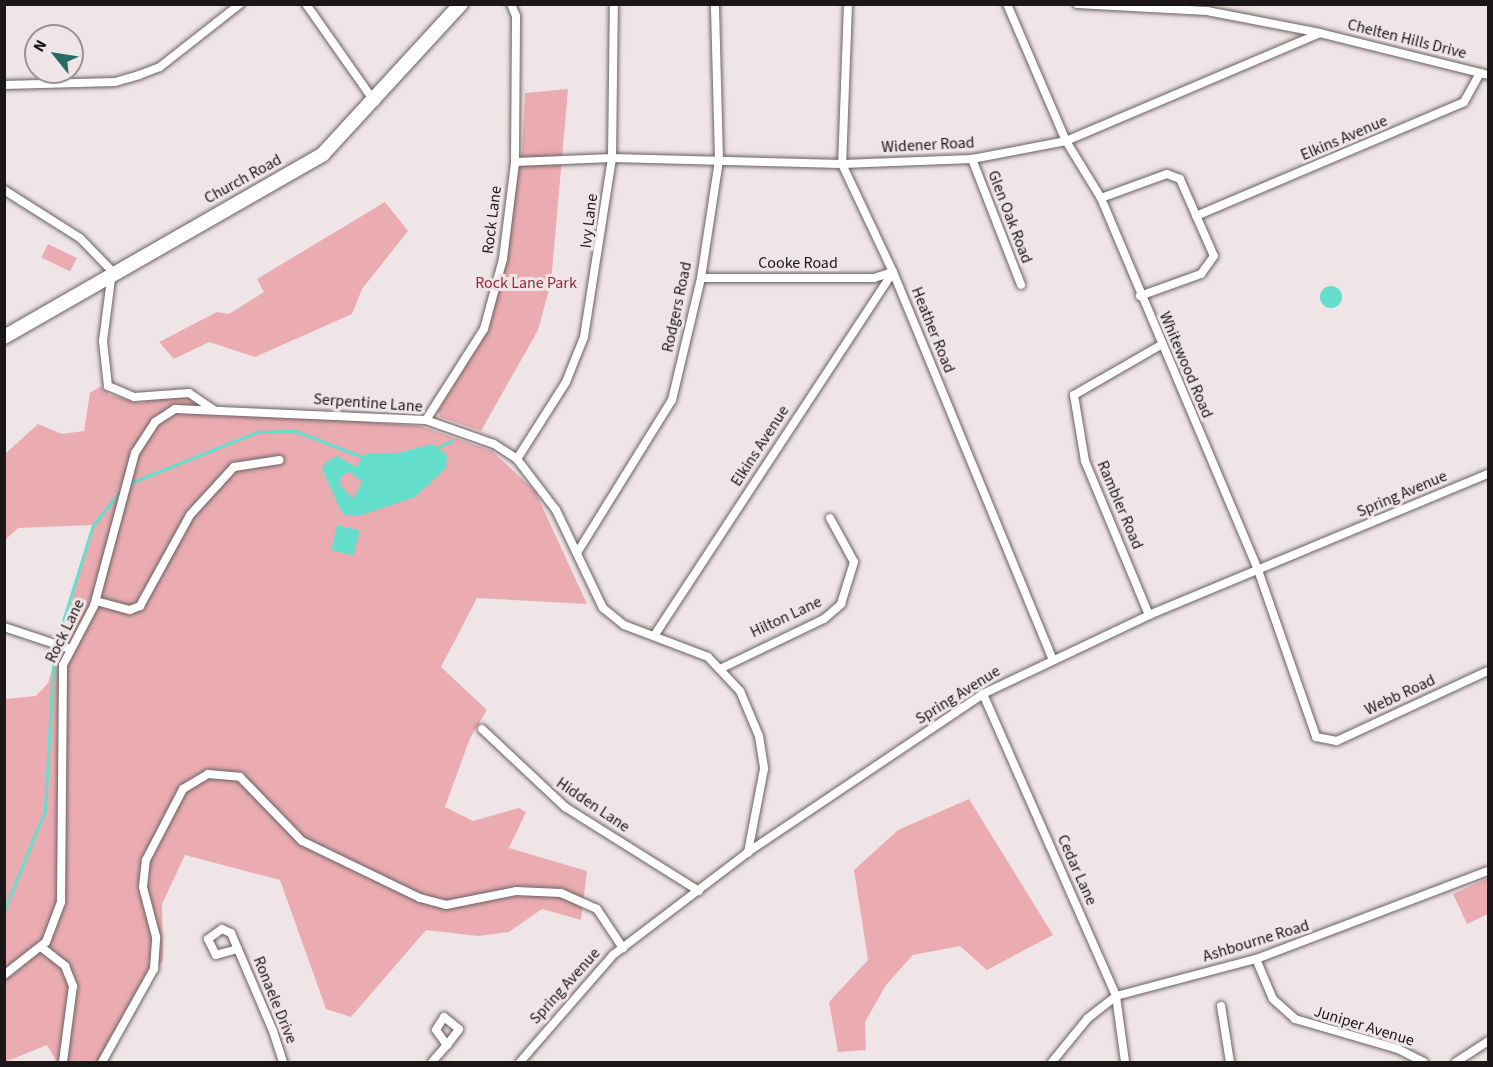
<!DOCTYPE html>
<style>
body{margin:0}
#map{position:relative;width:1493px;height:1067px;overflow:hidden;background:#f0e5e6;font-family:"Source Sans 3",sans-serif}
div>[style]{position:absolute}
.green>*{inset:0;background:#eaacb1;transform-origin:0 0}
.water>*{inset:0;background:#65decc;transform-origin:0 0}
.round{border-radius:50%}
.stream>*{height:3px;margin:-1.5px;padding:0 1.5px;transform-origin:1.5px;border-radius:1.5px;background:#65decc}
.roads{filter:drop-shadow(0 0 2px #6a6161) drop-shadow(0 0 2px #6a6161)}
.minor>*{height:8px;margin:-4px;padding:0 4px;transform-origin:4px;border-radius:4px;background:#fff}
.primary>*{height:14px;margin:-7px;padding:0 7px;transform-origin:7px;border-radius:7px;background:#fff}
span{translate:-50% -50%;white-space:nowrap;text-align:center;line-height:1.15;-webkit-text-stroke:6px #f0e5e6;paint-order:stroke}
.street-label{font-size:16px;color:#1b1718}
.park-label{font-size:16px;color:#952a3f}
.frame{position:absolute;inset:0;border:6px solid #1b1718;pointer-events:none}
.north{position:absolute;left:24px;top:24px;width:60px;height:60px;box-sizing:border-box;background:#f0e5e6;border:2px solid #9b9394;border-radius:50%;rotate:300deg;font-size:16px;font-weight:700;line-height:24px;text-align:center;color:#1b1718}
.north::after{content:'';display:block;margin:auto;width:21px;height:27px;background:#266d63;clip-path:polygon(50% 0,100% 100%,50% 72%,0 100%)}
</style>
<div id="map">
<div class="green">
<div style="clip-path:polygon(568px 89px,551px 283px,538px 330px,481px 431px,440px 417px,438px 411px,485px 335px,494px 309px,522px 154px,525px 93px)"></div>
<div style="clip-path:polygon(385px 202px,408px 231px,362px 289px,352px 314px,255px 357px,209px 342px,174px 359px,159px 342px,217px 312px,229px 314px,264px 292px,257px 279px)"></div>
<div style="left:48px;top:244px;width:32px;height:15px;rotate:26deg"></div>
<div style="clip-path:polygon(101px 386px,110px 395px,140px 403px,161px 396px,194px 399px,217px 411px,420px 426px,492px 451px,535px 491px,587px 604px,477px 598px,441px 667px,487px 710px,470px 738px,445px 807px,473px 821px,519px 808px,526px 812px,509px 848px,587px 871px,581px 920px,542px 909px,509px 932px,478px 936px,426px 930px,351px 1017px,326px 1009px,280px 880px,185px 855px,162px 904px,163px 960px,99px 1062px,57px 1062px,47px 1045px,5px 1062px,5px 699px,36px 696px,48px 683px,93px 525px,18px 528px,5px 540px,5px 454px,38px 424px,62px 434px,84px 431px,90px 393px)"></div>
<div style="clip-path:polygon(969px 799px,1053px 935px,987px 970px,960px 946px,913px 955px,886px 985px,865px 1022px,866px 1050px,838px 1052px,829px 1002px,868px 960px,854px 870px,898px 830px)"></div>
<div style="clip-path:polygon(1488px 878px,1488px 914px,1467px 924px,1453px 894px)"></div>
</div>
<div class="water">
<div class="round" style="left:1320px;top:286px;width:22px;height:22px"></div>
<div style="clip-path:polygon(evenodd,432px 444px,447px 455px,446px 468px,415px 497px,359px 516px,345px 516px,340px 509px,322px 469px,327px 461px,337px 456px,356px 467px,366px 453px,398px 453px,432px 444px,350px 472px,362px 482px,353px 499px,340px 484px,341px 476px,350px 472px)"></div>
<div style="left:337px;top:525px;width:23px;height:26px;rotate:13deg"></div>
</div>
<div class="stream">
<div style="left:434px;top:449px;width:19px;rotate:-25deg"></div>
<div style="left:130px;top:483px;width:137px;rotate:-21.9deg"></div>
<div style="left:257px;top:432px;width:38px;rotate:-2deg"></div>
<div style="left:295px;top:431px;width:78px;rotate:21deg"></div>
<div style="left:4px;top:911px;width:109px;rotate:-67.9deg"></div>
<div style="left:45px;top:810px;width:160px;rotate:-86.8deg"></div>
<div style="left:54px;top:650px;width:131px;rotate:-72.7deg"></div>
<div style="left:93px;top:525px;width:46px;rotate:-51.1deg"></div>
</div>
<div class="roads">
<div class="minor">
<div style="left:306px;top:4px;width:120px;rotate:54.9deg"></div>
<div style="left:848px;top:4px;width:160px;rotate:92.1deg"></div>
<div style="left:842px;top:164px;width:119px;rotate:64.7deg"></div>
<div style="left:893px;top:272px;width:417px;rotate:67.6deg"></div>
<div style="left:1007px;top:4px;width:149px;rotate:66.7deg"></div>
<div style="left:1066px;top:141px;width:67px;rotate:58.4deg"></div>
<div style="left:1101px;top:198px;width:404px;rotate:67.1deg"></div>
<div style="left:1258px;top:570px;width:177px;rotate:70.8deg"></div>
<div style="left:1316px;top:737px;width:21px;rotate:11deg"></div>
<div style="left:1337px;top:741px;width:166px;rotate:-24.9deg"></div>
<div style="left:1077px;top:4px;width:130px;rotate:3.1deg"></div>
<div style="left:1207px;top:11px;width:115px;rotate:11deg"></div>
<div style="left:1320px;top:33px;width:165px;rotate:14deg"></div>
<div style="left:4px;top:85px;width:111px;rotate:-1.5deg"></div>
<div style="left:115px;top:82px;width:25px;rotate:-16deg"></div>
<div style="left:139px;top:75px;width:22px;rotate:-21deg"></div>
<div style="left:160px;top:67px;width:102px;rotate:-38.2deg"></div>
<div style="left:972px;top:159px;width:135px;rotate:68.7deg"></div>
<div style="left:515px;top:162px;width:97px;rotate:-2.4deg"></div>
<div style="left:612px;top:158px;width:230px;rotate:1.5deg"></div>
<div style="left:842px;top:164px;width:130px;rotate:-2.2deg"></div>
<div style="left:972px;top:159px;width:96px;rotate:-10.8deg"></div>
<div style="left:1066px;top:141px;width:276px;rotate:-23deg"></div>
<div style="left:4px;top:190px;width:90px;rotate:32.3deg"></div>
<div style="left:80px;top:238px;width:46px;rotate:45.9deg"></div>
<div style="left:112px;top:271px;width:71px;rotate:97.3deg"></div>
<div style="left:103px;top:341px;width:45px;rotate:83.7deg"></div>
<div style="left:108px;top:386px;width:28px;rotate:23deg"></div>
<div style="left:134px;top:397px;width:55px;rotate:-4.2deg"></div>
<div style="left:189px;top:393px;width:29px;rotate:34deg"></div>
<div style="left:1101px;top:198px;width:70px;rotate:-20deg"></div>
<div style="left:1167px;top:174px;width:14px;rotate:21deg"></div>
<div style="left:1180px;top:179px;width:84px;rotate:66.2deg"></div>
<div style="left:1214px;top:256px;width:22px;rotate:126deg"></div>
<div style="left:1201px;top:274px;width:65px;rotate:160.2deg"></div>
<div style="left:1196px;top:216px;width:291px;rotate:-23deg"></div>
<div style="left:1464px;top:102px;width:33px;rotate:-61deg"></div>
<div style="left:1480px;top:73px;width:8px;rotate:14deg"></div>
<div style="left:701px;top:278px;width:173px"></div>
<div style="left:874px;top:278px;width:19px;rotate:-18deg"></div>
<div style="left:426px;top:420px;width:108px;rotate:-57.5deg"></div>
<div style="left:484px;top:329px;width:73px;rotate:-74.8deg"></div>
<div style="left:503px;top:259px;width:98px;rotate:-82.9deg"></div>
<div style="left:515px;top:162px;width:146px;rotate:-89.6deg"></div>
<div style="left:516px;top:16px;width:13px;rotate:-113deg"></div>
<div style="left:517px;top:459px;width:91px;rotate:-57.5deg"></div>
<div style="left:566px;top:382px;width:48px;rotate:-68.2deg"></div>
<div style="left:584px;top:337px;width:181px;rotate:-81.1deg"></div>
<div style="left:612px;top:158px;width:154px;rotate:-89.3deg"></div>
<div style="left:577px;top:553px;width:180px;rotate:-58.2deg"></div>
<div style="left:672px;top:400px;width:125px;rotate:-76.6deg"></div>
<div style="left:701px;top:278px;width:119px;rotate:-81.3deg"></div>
<div style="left:719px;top:160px;width:156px;rotate:-91.5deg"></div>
<div style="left:96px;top:601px;width:35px;rotate:15deg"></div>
<div style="left:130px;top:610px;width:11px;rotate:-22deg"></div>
<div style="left:140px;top:606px;width:104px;rotate:-61.2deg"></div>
<div style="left:190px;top:515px;width:65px;rotate:-47.5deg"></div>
<div style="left:234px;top:467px;width:46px;rotate:-8.8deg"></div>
<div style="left:1149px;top:615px;width:167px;rotate:-112.6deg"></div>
<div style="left:1085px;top:461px;width:67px;rotate:-99.5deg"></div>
<div style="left:1074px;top:395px;width:100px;rotate:-29.9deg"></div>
<div style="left:4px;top:627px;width:70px;rotate:18.4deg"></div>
<div style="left:654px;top:636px;width:435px;rotate:-56.7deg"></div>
<div style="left:722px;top:668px;width:113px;rotate:-25.7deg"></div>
<div style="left:824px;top:619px;width:23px;rotate:-41deg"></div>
<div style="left:841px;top:604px;width:44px;rotate:-72.8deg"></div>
<div style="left:854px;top:562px;width:50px;rotate:-118.6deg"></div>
<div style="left:983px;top:694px;width:330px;rotate:66.2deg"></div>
<div style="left:1116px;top:996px;width:67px;rotate:82.2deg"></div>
<div style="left:482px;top:729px;width:114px;rotate:43.2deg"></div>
<div style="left:565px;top:807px;width:158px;rotate:32.1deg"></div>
<div style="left:41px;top:947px;width:31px;rotate:38deg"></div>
<div style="left:65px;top:966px;width:22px;rotate:68deg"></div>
<div style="left:73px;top:986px;width:77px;rotate:97.5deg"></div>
<div style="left:238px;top:949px;width:23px;rotate:165deg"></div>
<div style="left:216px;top:955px;width:18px;rotate:-117deg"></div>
<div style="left:208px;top:939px;width:17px;rotate:-36deg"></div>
<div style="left:222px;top:929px;width:10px;rotate:24deg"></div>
<div style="left:231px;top:933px;width:107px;rotate:66.8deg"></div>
<div style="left:273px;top:1031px;width:33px;rotate:72deg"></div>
<div style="left:1256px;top:959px;width:43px;rotate:67deg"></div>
<div style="left:1273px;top:999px;width:30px;rotate:42deg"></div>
<div style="left:1295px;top:1019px;width:107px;rotate:16.2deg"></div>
<div style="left:1398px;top:1049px;width:29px;rotate:27deg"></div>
<div style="left:4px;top:975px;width:53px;rotate:-38.2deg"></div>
<div style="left:46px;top:942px;width:43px;rotate:-69.4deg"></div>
<div style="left:61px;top:902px;width:237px;rotate:-89.5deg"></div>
<div style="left:63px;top:665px;width:67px;rotate:-62.3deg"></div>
<div style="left:94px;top:606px;width:158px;rotate:-75deg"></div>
<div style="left:135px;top:453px;width:37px;rotate:-57deg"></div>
<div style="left:155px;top:422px;width:24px;rotate:-33deg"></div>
<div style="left:175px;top:409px;width:251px;rotate:2.5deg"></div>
<div style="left:426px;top:420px;width:72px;rotate:19.4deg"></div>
<div style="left:494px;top:444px;width:27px;rotate:33deg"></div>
<div style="left:517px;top:459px;width:64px;rotate:52.6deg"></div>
<div style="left:556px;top:510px;width:109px;rotate:64.4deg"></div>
<div style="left:603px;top:608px;width:27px;rotate:39deg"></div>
<div style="left:624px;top:625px;width:90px;rotate:20.9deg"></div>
<div style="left:708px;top:657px;width:47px;rotate:46.7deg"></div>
<div style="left:740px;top:691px;width:49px;rotate:67.1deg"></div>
<div style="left:759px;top:736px;width:33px;rotate:81deg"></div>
<div style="left:764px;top:769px;width:85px;rotate:100.9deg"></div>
<div style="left:1221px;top:1006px;width:57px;rotate:80.9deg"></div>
<div style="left:102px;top:1062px;width:107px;rotate:-60.8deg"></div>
<div style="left:154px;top:969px;width:32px;rotate:-86deg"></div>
<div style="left:156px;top:937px;width:52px;rotate:-104.6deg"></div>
<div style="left:143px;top:887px;width:27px;rotate:-84deg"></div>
<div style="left:146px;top:860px;width:80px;rotate:-62.5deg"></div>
<div style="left:183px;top:789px;width:29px;rotate:-31deg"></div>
<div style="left:208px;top:774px;width:32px;rotate:5deg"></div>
<div style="left:240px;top:777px;width:89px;rotate:45.9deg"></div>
<div style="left:302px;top:841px;width:131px;rotate:25.8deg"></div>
<div style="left:420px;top:898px;width:27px;rotate:15deg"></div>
<div style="left:446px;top:905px;width:71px;rotate:-11.3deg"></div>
<div style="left:516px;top:891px;width:45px;rotate:2.5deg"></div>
<div style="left:561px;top:893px;width:39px;rotate:24deg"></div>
<div style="left:597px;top:909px;width:47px;rotate:56.3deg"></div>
<div style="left:432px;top:1062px;width:23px;rotate:-49deg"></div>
<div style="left:447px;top:1045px;width:18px;rotate:-52deg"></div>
<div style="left:458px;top:1031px;width:2px;rotate:-63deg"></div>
<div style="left:459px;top:1029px;width:19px;rotate:-141deg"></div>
<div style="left:444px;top:1017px;width:15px;rotate:122deg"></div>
<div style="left:436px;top:1030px;width:19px;rotate:54deg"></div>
<div style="left:520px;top:1062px;width:142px;rotate:-49deg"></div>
<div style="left:613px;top:955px;width:170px;rotate:-37.3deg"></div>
<div style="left:748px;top:852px;width:283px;rotate:-33.9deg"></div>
<div style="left:983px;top:694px;width:184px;rotate:-25.4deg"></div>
<div style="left:1149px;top:615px;width:367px;rotate:-22.6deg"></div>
<div style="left:1052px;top:1062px;width:57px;rotate:-50.7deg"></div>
<div style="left:1088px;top:1018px;width:36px;rotate:-38deg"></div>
<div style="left:1116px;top:996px;width:145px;rotate:-14.8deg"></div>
<div style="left:1256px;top:959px;width:248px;rotate:-20.8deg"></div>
<div style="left:1456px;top:1062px;width:38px;rotate:-33deg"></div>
</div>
<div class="primary">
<div style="left:4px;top:337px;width:368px;rotate:-29.8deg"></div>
<div style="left:323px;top:154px;width:204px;rotate:-47.4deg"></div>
</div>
</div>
<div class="street-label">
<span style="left:1407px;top:39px;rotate:14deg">Chelten Hills Drive</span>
<span style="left:1344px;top:138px;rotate:-23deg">Elkins Avenue</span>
<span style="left:928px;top:145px;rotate:-3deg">Widener Road</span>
<span style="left:243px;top:179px;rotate:-29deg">Church Road</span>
<span style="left:1010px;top:217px;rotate:69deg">Glen Oak Road</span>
<span style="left:492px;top:220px;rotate:-83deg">Rock Lane</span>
<span style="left:589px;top:221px;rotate:-83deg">Ivy Lane</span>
<span style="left:798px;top:263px">Cooke Road</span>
<span style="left:677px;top:307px;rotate:-78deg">Rodgers Road</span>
<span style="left:933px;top:330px;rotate:68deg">Heather Road</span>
<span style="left:1186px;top:365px;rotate:67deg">Whitewood Road</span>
<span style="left:368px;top:403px;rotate:4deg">Serpentine Lane</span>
<span style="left:760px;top:446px;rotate:-57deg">Elkins Avenue</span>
<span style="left:1402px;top:494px;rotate:-23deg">Spring Avenue</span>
<span style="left:1120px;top:505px;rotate:67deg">Rambler Road</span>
<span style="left:786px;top:617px;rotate:-25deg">Hilton Lane</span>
<span style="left:65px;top:631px;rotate:-64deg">Rock Lane</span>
<span style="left:958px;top:695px;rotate:-32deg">Spring Avenue</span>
<span style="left:1400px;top:695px;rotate:-25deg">Webb Road</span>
<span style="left:593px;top:805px;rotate:34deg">Hidden Lane</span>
<span style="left:1077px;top:870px;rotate:66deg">Cedar Lane</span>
<span style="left:1256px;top:941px;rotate:-17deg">Ashbourne Road</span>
<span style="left:565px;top:986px;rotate:-48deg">Spring Avenue</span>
<span style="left:275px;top:1000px;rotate:68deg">Ronaele Drive</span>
<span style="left:1364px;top:1026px;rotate:17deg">Juniper Avenue</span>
</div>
<div class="park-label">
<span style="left:526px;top:283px">Rock Lane Park</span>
</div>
<div class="frame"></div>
<div class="north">N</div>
</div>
